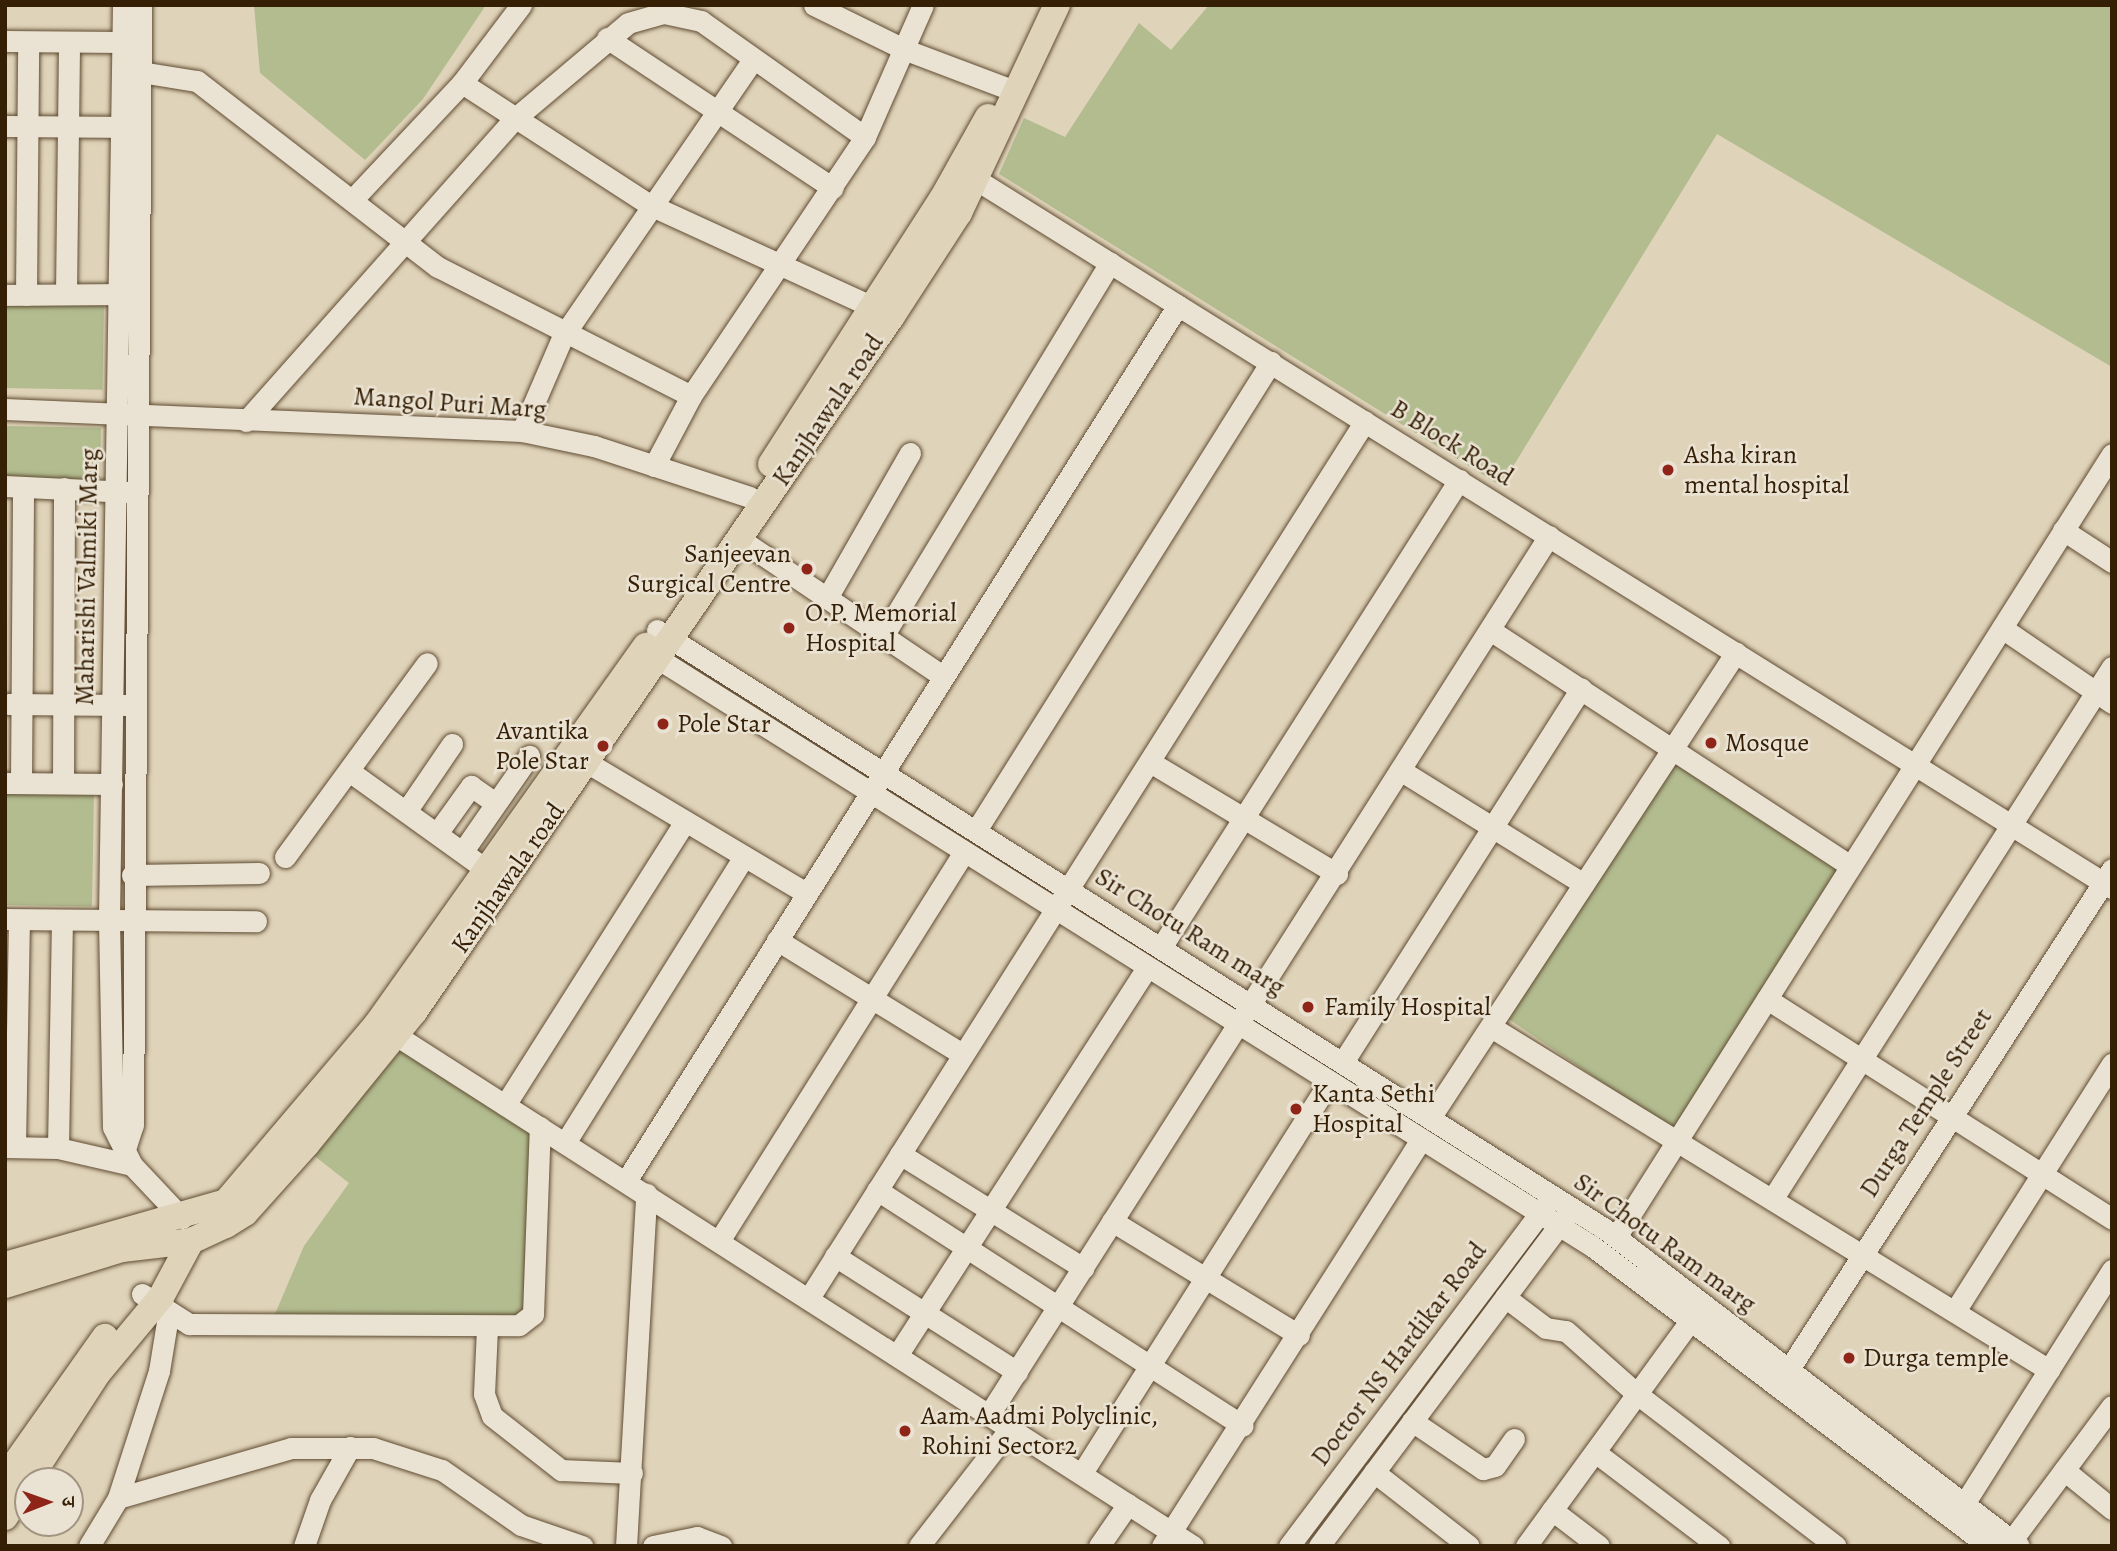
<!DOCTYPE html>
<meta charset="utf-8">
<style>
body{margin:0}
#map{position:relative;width:2117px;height:1551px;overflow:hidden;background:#dfd3b9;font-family:Alegreya,"Noto Serif Devanagari",serif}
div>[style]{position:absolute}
.green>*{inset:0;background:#b2bc8f;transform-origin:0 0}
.roads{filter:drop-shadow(0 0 2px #604c32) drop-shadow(0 0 2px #604c32)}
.minor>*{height:21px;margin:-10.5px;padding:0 10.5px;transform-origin:10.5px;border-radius:10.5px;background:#eae2d2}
.major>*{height:26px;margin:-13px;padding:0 13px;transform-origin:13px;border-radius:13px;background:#dfd3b9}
.dots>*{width:19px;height:19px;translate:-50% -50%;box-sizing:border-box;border:4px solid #eae2d2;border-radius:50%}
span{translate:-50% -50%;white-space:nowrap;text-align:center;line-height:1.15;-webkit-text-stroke:5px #eae2d2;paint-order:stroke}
.street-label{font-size:26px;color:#351f05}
.poi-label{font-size:26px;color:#351f05}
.left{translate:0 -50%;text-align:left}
.right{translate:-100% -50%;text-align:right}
.frame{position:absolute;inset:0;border:7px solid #351f05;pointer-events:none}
.north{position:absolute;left:14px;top:1467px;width:70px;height:70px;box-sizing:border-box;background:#eae2d2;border:2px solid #a29480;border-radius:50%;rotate:89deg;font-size:19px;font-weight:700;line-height:28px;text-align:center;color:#351f05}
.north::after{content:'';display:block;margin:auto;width:24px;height:32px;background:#8f2418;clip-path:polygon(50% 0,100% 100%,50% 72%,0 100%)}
</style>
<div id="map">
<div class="green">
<div style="clip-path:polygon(254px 5px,486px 5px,423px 99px,365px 160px,260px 73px)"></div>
<div style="clip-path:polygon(1209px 5px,2112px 5px,2112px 367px,1717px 134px,1501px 486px,999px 174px,1024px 118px,1065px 137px,1139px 23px,1171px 50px)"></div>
<div style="left:5px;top:300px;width:99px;height:88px;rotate:1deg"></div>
<div style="left:5px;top:426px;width:96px;height:56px;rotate:1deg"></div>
<div style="left:1674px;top:747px;width:212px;height:318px;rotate:34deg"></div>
<div style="left:5px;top:791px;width:89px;height:114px;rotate:1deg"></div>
<div style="clip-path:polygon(400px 1051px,532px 1132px,524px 1317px,272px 1321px,304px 1246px,349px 1183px,312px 1154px)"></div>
</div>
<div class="roads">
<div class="minor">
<div style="left:123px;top:5px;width:916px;rotate:90.88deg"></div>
<div style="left:109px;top:921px;width:206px;rotate:88.9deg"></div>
<div style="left:113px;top:1127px;width:42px;rotate:63.4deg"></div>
<div style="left:132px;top:1165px;width:73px;rotate:46.7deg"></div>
<div style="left:814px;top:5px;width:102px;rotate:26.1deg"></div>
<div style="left:906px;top:50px;width:105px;rotate:20.7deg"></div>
<div style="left:607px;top:38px;width:271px;rotate:33.6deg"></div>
<div style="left:5px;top:41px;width:117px;rotate:0.5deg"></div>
<div style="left:128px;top:70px;width:70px;rotate:9.1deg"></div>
<div style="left:197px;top:81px;width:304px;rotate:37.7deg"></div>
<div style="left:438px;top:267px;width:284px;rotate:27deg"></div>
<div style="left:462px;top:83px;width:224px;rotate:33deg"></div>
<div style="left:650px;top:205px;width:260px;rotate:24.6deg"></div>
<div style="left:5px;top:126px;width:128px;rotate:0.4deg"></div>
<div style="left:964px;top:172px;width:1353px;rotate:31.95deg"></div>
<div style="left:353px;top:199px;width:159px;rotate:-46.8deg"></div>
<div style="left:462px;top:83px;width:98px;rotate:-52.9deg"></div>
<div style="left:66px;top:293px;width:251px;rotate:-89.3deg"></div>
<div style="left:5px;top:295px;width:114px;rotate:-0.5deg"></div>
<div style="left:26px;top:295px;width:253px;rotate:-89.5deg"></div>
<div style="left:5px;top:409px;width:517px;rotate:2.44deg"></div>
<div style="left:522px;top:431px;width:74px;rotate:11.8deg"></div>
<div style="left:594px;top:446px;width:164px;rotate:18.1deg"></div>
<div style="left:246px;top:421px;width:402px;rotate:-48.4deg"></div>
<div style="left:513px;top:120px;width:150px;rotate:-40.1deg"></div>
<div style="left:628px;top:23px;width:37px;rotate:-16deg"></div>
<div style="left:664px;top:13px;width:38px;rotate:12deg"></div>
<div style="left:701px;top:21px;width:201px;rotate:35.3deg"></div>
<div style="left:522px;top:431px;width:103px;rotate:-66.7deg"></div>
<div style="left:563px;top:336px;width:332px;rotate:-55.5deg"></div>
<div style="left:654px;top:466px;width:79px;rotate:-62.1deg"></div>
<div style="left:691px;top:396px;width:312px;rotate:-56.1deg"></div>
<div style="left:865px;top:137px;width:144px;rotate:-66.3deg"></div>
<div style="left:5px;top:486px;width:124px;rotate:2.8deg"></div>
<div style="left:2063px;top:530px;width:59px;rotate:33.1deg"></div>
<div style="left:741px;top:540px;width:244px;rotate:34deg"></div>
<div style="left:827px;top:598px;width:167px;rotate:-60.2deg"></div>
<div style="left:2002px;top:628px;width:133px;rotate:34.3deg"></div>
<div style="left:657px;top:630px;width:1121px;rotate:32.29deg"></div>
<div style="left:1605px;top:1229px;width:521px;rotate:37.44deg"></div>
<div style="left:1490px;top:630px;width:430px;rotate:33.2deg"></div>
<div style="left:883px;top:636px;width:437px;rotate:-58.7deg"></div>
<div style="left:646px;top:651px;width:1118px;rotate:32.17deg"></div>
<div style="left:1592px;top:1246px;width:498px;rotate:37.1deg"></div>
<div style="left:8px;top:704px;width:118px;rotate:0.5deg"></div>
<div style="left:1150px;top:762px;width:218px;rotate:30.9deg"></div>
<div style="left:588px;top:763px;width:254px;rotate:30.8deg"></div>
<div style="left:1400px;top:770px;width:216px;rotate:31.8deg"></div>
<div style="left:349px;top:771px;width:183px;rotate:35.7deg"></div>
<div style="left:5px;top:783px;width:107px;rotate:0.5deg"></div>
<div style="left:21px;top:783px;width:296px;rotate:-89.6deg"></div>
<div style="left:63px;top:783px;width:295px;rotate:-89.8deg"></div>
<div style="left:407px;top:810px;width:80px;rotate:-55.7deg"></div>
<div style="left:977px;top:829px;width:552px;rotate:-57.81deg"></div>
<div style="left:438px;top:832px;width:57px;rotate:-54.3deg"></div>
<div style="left:471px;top:786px;width:29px;rotate:35deg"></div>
<div style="left:463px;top:851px;width:116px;rotate:-55.2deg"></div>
<div style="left:285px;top:857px;width:240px;rotate:-53.8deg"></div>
<div style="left:132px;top:875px;width:127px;rotate:-0.9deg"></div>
<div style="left:5px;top:919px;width:251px;rotate:0.5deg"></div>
<div style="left:777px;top:940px;width:217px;rotate:31.6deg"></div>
<div style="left:1162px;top:946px;width:553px;rotate:-57.49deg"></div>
<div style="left:1767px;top:999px;width:409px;rotate:32.5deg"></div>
<div style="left:1491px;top:1027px;width:655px;rotate:31.58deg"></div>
<div style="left:394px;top:1034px;width:949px;rotate:32.65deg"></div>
<div style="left:1343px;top:1062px;width:443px;rotate:-57.5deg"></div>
<div style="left:505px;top:1105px;width:336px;rotate:-57.6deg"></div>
<div style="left:1430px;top:1118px;width:557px;rotate:-56.71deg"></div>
<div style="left:565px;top:1143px;width:338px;rotate:-58deg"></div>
<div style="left:126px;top:1146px;width:22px;rotate:-72deg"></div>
<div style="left:133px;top:1125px;width:1120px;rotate:-89.59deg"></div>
<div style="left:5px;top:1147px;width:53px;rotate:1.1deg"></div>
<div style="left:58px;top:1148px;width:76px;rotate:12.9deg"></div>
<div style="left:15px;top:1147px;width:227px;rotate:-89deg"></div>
<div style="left:58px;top:1148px;width:228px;rotate:-89deg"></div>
<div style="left:900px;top:1154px;width:216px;rotate:31.9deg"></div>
<div style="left:626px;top:1181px;width:1035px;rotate:-57.78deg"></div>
<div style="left:877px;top:1190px;width:435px;rotate:32.8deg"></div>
<div style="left:1773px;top:1198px;width:630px;rotate:-57.45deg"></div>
<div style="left:1112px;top:1221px;width:219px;rotate:31.4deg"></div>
<div style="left:1616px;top:1237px;width:927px;rotate:-57.65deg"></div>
<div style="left:719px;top:1241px;width:460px;rotate:-57.8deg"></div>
<div style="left:835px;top:1256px;width:216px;rotate:32.5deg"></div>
<div style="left:142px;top:1294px;width:56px;rotate:32.6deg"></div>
<div style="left:189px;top:1324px;width:330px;rotate:0.2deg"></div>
<div style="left:519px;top:1325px;width:18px;rotate:-38deg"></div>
<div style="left:533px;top:1314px;width:187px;rotate:-87.9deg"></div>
<div style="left:1505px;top:1297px;width:51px;rotate:37.1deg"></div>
<div style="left:1546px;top:1328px;width:20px;rotate:9deg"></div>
<div style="left:1566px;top:1331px;width:95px;rotate:41.6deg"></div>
<div style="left:1637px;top:1394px;width:250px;rotate:37.4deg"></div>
<div style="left:809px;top:1298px;width:1038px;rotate:-57.63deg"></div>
<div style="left:1955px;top:1311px;width:293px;rotate:-57.6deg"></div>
<div style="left:168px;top:1316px;width:56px;rotate:99.3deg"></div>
<div style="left:159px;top:1371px;width:133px;rotate:107.9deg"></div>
<div style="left:118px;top:1498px;width:180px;rotate:-16.1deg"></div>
<div style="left:291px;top:1448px;width:82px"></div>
<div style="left:373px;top:1448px;width:72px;rotate:17.7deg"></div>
<div style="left:442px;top:1470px;width:96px;rotate:34.8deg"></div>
<div style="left:521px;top:1525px;width:65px;rotate:19deg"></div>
<div style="left:487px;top:1328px;width:66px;rotate:92.6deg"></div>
<div style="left:484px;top:1394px;width:23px;rotate:70deg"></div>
<div style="left:492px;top:1416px;width:88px;rotate:38deg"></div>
<div style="left:561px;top:1470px;width:71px;rotate:2.4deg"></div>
<div style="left:898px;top:1354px;width:459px;rotate:-57.2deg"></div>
<div style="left:1789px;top:1369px;width:595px;rotate:-57.14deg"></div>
<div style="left:990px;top:1413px;width:1040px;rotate:-57.49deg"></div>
<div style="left:1412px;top:1421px;width:86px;rotate:34.1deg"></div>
<div style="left:1483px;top:1469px;width:12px;rotate:-14deg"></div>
<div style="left:1495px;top:1466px;width:33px;rotate:-55deg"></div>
<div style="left:1595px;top:1452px;width:156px;rotate:37.2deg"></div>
<div style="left:2064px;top:1470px;width:62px;rotate:39.1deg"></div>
<div style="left:1374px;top:1472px;width:120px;rotate:37.9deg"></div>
<div style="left:1082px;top:1473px;width:462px;rotate:-57.7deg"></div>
<div style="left:1964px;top:1504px;width:277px;rotate:-57.7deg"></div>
<div style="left:1552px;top:1510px;width:59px;rotate:37.5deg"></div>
<div style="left:2012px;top:1540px;width:167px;rotate:-53.3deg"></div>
<div style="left:89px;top:1546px;width:56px;rotate:-58.9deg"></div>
<div style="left:304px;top:1546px;width:49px;rotate:-70.8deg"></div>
<div style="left:320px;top:1500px;width:61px;rotate:-60.5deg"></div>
<div style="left:626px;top:1546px;width:353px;rotate:-86.7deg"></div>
<div style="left:653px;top:1546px;width:45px;rotate:-11.6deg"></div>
<div style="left:697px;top:1537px;width:26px;rotate:21deg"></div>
<div style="left:919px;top:1546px;width:152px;rotate:-52.2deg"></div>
<div style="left:1099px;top:1546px;width:51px;rotate:-55.4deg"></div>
<div style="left:1162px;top:1546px;width:482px;rotate:-57.5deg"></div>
<div style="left:1289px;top:1546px;width:428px;rotate:-53deg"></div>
<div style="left:1319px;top:1546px;width:414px;rotate:-53.2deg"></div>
<div style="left:1526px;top:1546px;width:278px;rotate:-53.9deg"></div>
</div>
<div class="major">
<div style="left:771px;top:464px;width:315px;rotate:-57.2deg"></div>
<div style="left:942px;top:199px;width:94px;rotate:-60.7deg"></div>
<div style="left:5px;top:1265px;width:230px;rotate:-15.9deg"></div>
<div style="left:226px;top:1202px;width:233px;rotate:-49.7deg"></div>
<div style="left:377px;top:1024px;width:464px;rotate:-54.6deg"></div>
<div style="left:5px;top:1285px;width:122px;rotate:-17.1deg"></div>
<div style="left:122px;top:1249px;width:69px;rotate:-6.6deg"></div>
<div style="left:191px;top:1241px;width:38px;rotate:-25deg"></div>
<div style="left:226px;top:1225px;width:22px;rotate:-32deg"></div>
<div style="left:245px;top:1213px;width:93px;rotate:-48.1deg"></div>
<div style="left:307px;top:1144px;width:170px;rotate:-51deg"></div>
<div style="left:414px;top:1012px;width:844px;rotate:-55.52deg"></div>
<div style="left:892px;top:316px;width:123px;rotate:-57deg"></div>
<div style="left:959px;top:213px;width:230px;rotate:-64.8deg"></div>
<div style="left:5px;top:1478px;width:173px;rotate:-54.7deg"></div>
<div style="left:28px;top:1481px;width:129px;rotate:-57.1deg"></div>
<div style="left:98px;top:1373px;width:99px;rotate:-50.3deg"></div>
<div style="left:161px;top:1297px;width:64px;rotate:-61.8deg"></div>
<div style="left:5px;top:1517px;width:43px;rotate:-57.4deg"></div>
</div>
</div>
<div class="dots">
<div style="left:1668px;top:470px;background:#8f2418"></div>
<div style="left:807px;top:569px;background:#8f2418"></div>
<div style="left:789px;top:628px;background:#8f2418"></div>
<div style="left:663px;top:724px;background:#8f2418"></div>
<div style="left:1711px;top:743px;background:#8f2418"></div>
<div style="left:603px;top:746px;background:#8f2418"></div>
<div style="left:1308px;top:1007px;background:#8f2418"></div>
<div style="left:1296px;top:1109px;background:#8f2418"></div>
<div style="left:1849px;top:1358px;background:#8f2418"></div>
<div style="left:905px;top:1431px;background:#8f2418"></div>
</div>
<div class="street-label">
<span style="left:450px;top:403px;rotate:4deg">Mangol Puri Marg</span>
<span style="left:828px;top:410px;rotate:-56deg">Kanjhawala road</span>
<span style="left:1452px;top:443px;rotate:32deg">B Block Road</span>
<span style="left:87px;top:577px;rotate:-89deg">Maharishi Valmiki Marg</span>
<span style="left:508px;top:878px;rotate:-55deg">Kanjhawala road</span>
<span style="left:1190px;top:932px;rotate:32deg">Sir Chotu Ram marg</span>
<span style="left:1926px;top:1103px;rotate:-57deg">Durga Temple Street</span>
<span style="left:1665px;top:1243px;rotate:36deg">Sir Chotu Ram marg</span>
<span style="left:1399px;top:1354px;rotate:-53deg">Doctor NS Hardikar Road</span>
</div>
<div class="poi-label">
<span class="left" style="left:1684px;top:470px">Asha kiran<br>mental hospital</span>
<span class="right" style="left:791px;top:569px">Sanjeevan<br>Surgical Centre</span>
<span class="left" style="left:805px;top:628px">O.P. Memorial<br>Hospital</span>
<span class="left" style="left:677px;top:724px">Pole Star</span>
<span class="right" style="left:589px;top:746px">Avantika<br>Pole Star</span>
<span class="left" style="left:1725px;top:743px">Mosque</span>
<span class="left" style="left:1324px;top:1007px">Family Hospital</span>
<span class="left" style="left:1312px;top:1109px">Kanta Sethi<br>Hospital</span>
<span class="left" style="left:1863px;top:1358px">Durga temple</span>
<span class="left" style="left:921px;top:1431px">Aam Aadmi Polyclinic,<br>Rohini Sector2</span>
</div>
<div class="frame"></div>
<div class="north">उ</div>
</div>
